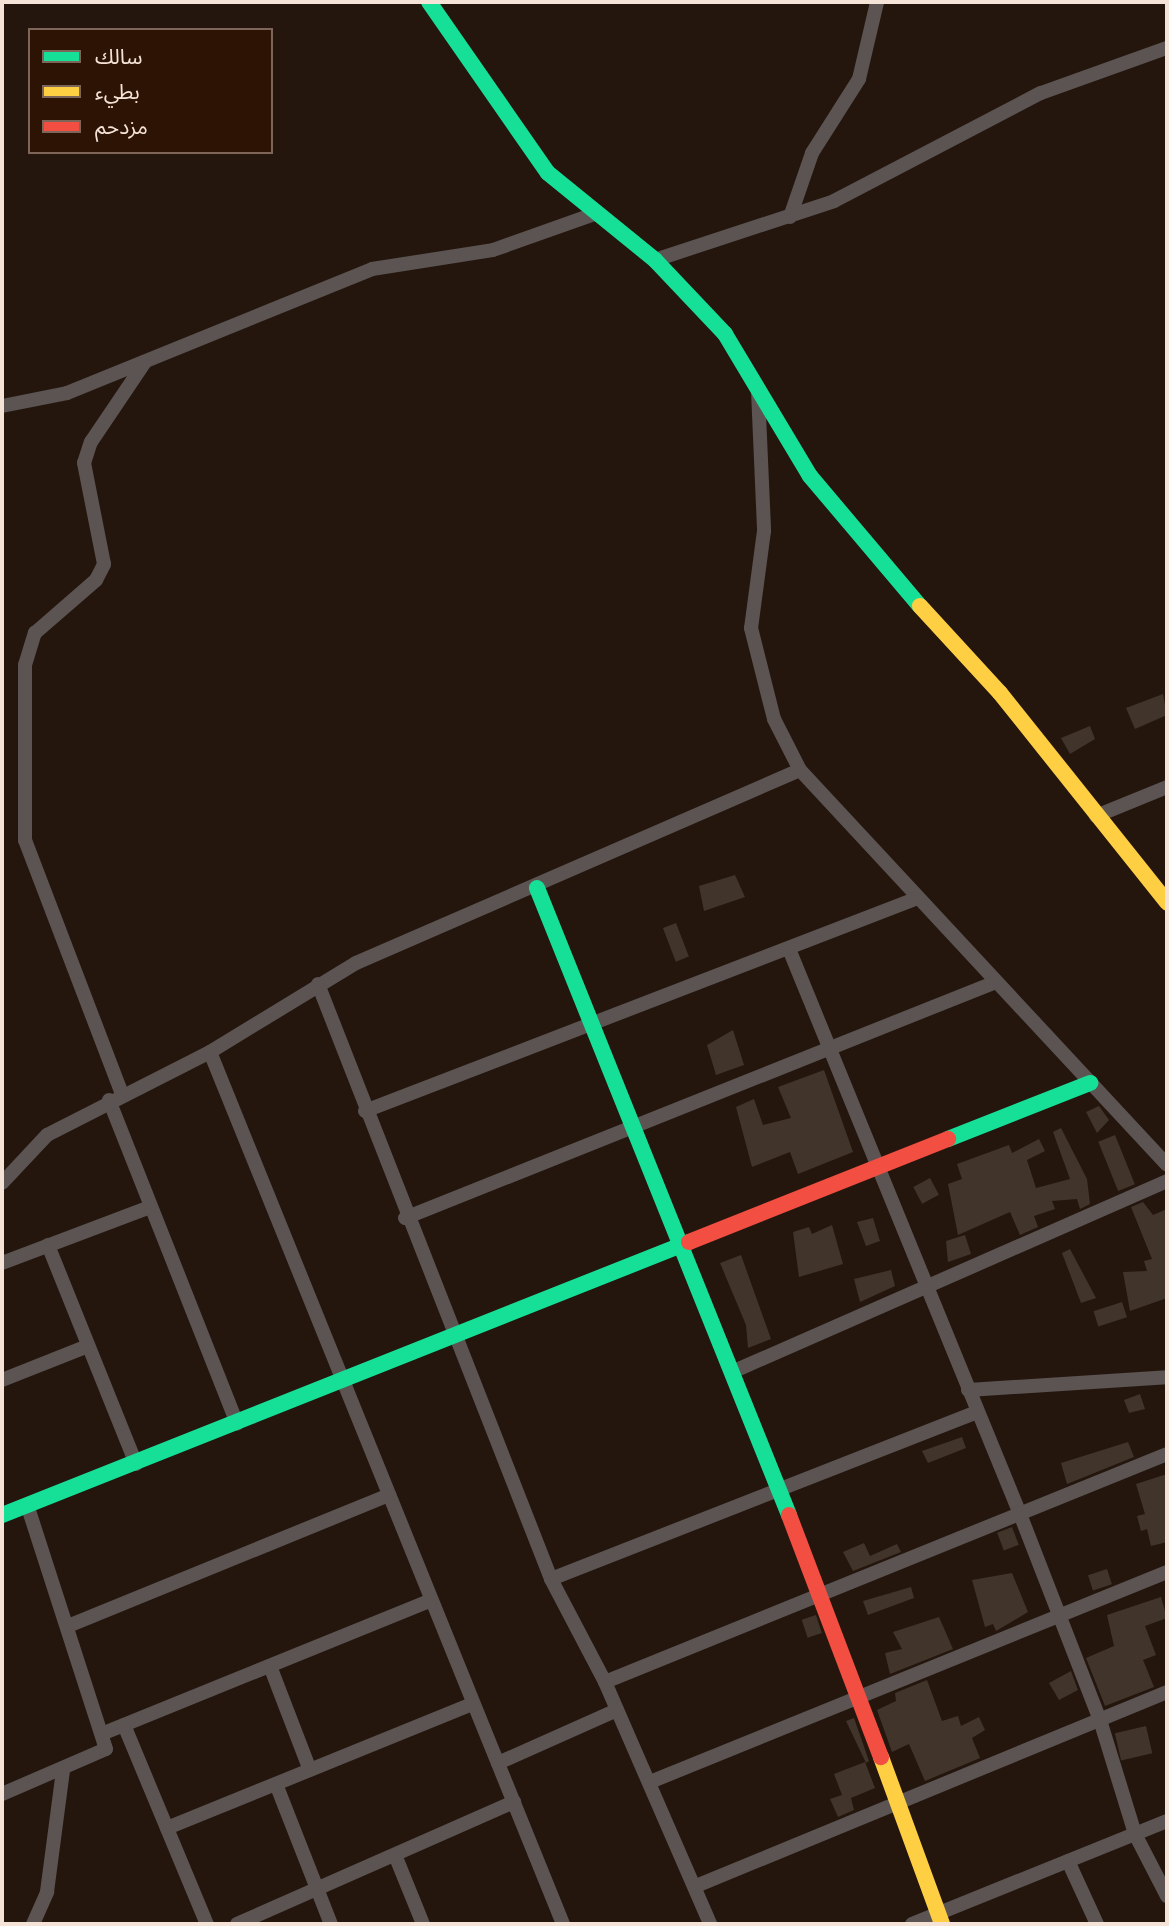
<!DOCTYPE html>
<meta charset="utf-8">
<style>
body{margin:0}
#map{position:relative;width:1169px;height:1926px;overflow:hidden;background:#24160d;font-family:Georgia,"Noto Sans Arabic",serif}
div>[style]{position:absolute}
.building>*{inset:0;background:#40342b;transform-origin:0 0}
.street>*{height:14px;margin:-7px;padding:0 7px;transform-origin:7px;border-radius:7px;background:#5b5453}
.fast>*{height:16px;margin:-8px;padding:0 8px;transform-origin:8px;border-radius:8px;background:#16e098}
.slow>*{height:16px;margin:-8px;padding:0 8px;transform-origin:8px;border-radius:8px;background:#ffcf43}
.jam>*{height:16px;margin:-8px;padding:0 8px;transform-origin:8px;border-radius:8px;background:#f24e42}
span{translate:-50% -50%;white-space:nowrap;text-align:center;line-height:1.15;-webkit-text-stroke:7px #2d1304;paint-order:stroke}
.frame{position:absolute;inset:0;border:4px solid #f5e3d8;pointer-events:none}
.legend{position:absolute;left:28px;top:28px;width:245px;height:126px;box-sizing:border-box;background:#2d1304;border:2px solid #7d6659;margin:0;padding:9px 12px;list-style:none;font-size:21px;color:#f5e3d8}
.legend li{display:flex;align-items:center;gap:14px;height:35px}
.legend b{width:35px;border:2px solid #7d6659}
</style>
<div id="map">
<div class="building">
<div style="clip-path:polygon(1163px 694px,1167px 715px,1135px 729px,1126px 708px)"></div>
<div style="clip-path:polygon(1090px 726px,1095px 739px,1070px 754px,1061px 738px)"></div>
<div style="clip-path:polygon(735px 875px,745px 897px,704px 911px,699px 886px)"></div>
<div style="left:676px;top:923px;width:36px;height:14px;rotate:69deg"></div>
<div style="clip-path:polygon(733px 1030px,744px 1065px,716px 1075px,707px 1045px)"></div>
<div style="clip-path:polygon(824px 1070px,853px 1152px,798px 1174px,790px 1152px,752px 1167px,736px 1107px,754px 1099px,763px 1125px,791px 1118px,778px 1087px)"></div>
<div style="clip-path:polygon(1099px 1106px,1109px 1120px,1097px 1133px,1086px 1112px)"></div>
<div style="clip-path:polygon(1061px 1128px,1087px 1179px,1090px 1204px,1080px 1209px,1077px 1199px,1052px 1201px,1055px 1209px,1034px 1216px,1038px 1227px,1020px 1235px,1010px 1212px,958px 1235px,948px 1184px,962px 1179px,957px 1164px,1009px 1145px,1012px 1153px,1039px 1139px,1045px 1151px,1027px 1160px,1036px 1188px,1070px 1179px,1053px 1132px)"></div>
<div style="left:1115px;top:1135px;width:53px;height:18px;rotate:68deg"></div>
<div style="left:930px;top:1178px;width:19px;height:19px;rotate:62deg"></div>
<div style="clip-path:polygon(1143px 1202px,1153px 1215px,1167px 1209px,1167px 1298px,1130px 1311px,1123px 1272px,1147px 1271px,1144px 1261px,1152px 1259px,1131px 1207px)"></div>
<div style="clip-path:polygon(873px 1218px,880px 1241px,866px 1246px,857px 1222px)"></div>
<div style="clip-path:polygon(832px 1225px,843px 1264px,799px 1277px,793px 1232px,809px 1227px,812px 1234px)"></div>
<div style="clip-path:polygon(965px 1235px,971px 1254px,948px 1262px,946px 1241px)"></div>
<div style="clip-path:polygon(1070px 1249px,1096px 1298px,1081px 1303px,1062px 1253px)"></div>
<div style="clip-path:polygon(741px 1255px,771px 1339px,748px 1348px,746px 1325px,720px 1263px)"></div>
<div style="clip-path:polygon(891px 1270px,895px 1286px,860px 1302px,854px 1279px)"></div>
<div style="left:1122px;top:1302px;width:16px;height:30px;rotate:72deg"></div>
<div style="clip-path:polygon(1140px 1394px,1145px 1409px,1129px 1413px,1124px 1400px)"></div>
<div style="clip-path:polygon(962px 1437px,966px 1448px,928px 1463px,922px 1451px)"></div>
<div style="clip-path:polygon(1128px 1442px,1134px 1457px,1067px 1484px,1061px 1463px)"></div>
<div style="clip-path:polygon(1167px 1474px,1167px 1542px,1151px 1546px,1147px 1529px,1141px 1531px,1137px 1516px,1145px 1514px,1136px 1484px)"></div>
<div style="left:1012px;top:1527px;width:19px;height:16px;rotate:69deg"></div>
<div style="clip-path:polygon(864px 1543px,870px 1556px,897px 1544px,901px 1552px,853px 1571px,843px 1552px)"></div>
<div style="left:1107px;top:1569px;width:16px;height:20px;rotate:72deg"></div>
<div style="clip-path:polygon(1012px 1573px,1028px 1612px,996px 1631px,993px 1624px,985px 1627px,972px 1580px)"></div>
<div style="clip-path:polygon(911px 1587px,914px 1598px,868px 1615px,863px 1601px)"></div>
<div style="clip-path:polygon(1161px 1597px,1167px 1618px,1145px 1626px,1156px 1655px,1143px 1660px,1154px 1687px,1105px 1706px,1086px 1658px,1114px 1646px,1107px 1615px)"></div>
<div style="left:816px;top:1615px;width:19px;height:15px;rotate:72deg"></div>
<div style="clip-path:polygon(939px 1617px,953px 1649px,890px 1674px,885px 1653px,902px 1649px,893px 1632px)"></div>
<div style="clip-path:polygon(1071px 1671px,1078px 1690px,1059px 1700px,1049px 1683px)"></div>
<div style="clip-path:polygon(927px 1680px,942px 1721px,958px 1716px,961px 1726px,979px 1717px,985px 1730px,972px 1738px,980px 1758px,925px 1781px,909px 1744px,892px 1752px,877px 1710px,896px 1701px,895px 1693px)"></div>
<div style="clip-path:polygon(854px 1718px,869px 1761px,866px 1763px,846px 1721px)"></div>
<div style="left:1146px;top:1726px;width:28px;height:32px;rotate:77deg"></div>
<div style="clip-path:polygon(865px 1762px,875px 1788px,851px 1798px,854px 1810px,838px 1817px,830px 1799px,842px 1795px,834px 1774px)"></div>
</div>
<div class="street">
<div style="left:790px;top:217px;width:68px;rotate:-71deg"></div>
<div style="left:812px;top:153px;width:88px;rotate:-57.6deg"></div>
<div style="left:859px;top:79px;width:79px;rotate:-76.8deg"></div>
<div style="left:655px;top:260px;width:188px;rotate:-18.2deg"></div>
<div style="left:834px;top:201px;width:233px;rotate:-27.6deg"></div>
<div style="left:1041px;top:93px;width:134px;rotate:-19.7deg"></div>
<div style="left:758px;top:391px;width:140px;rotate:87.5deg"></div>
<div style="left:764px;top:531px;width:98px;rotate:97.6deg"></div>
<div style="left:751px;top:628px;width:94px;rotate:75.8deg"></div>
<div style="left:774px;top:719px;width:57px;rotate:63deg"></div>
<div style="left:800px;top:770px;width:539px;rotate:47.1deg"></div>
<div style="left:2px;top:406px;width:66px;rotate:-11.3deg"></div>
<div style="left:67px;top:393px;width:329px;rotate:-22.1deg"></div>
<div style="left:372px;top:269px;width:122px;rotate:-8.9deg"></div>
<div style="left:493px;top:250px;width:105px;rotate:-19.5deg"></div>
<div style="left:1096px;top:816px;width:77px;rotate:-22.2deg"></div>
<div style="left:789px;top:949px;width:610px;rotate:67.76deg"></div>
<div style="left:1020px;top:1514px;width:221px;rotate:68.8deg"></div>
<div style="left:1100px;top:1720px;width:119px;rotate:72.9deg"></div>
<div style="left:1135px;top:1834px;width:70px;rotate:62.7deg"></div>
<div style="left:318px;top:984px;width:639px;rotate:68.61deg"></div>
<div style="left:551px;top:1579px;width:116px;rotate:62.3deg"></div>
<div style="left:605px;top:1682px;width:264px;rotate:66.5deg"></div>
<div style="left:210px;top:1052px;width:941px;rotate:67.96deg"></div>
<div style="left:122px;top:1094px;width:272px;rotate:-110.9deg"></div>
<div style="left:25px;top:840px;width:175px;rotate:-90deg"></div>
<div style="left:25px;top:665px;width:34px;rotate:-73deg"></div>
<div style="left:35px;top:633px;width:81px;rotate:-41deg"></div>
<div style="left:96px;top:580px;width:18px;rotate:-63deg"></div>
<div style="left:104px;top:564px;width:103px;rotate:-101.2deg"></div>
<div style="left:84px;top:463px;width:22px;rotate:-72deg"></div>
<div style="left:91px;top:442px;width:97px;rotate:-56deg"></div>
<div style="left:109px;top:1100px;width:348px;rotate:68.4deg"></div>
<div style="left:365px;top:1111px;width:593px;rotate:-21.07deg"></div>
<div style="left:2px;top:1183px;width:66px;rotate:-46.8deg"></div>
<div style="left:47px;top:1135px;width:183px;rotate:-27deg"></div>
<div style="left:210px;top:1052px;width:171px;rotate:-31.4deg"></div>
<div style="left:356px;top:963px;width:484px;rotate:-23.5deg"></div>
<div style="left:405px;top:1218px;width:633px;rotate:-21.78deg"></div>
<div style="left:48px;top:1245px;width:236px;rotate:68.1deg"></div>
<div style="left:2px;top:1263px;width:158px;rotate:-20.7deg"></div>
<div style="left:732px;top:1372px;width:475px;rotate:-23.7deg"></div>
<div style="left:2px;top:1380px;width:92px;rotate:-21.6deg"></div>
<div style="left:968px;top:1390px;width:199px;rotate:-3.7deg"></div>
<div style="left:551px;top:1579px;width:458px;rotate:-21.4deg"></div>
<div style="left:68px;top:1626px;width:347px;rotate:-22.2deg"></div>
<div style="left:270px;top:1666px;width:111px;rotate:69deg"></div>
<div style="left:605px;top:1682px;width:606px;rotate:-22.08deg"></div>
<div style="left:124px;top:1725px;width:216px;rotate:67.4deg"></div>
<div style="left:104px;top:1733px;width:353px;rotate:-22.1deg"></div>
<div style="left:498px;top:1763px;width:130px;rotate:-24deg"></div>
<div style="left:650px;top:1782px;width:558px;rotate:-22.11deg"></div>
<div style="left:276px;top:1784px;width:150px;rotate:68.6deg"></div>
<div style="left:2px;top:1794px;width:113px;rotate:-23.4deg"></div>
<div style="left:106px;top:1749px;width:256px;rotate:-107.9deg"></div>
<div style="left:167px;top:1828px;width:330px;rotate:-22.1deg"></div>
<div style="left:395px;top:1855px;width:74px;rotate:67.9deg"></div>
<div style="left:1068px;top:1861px;width:69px;rotate:65.3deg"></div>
<div style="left:696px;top:1886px;width:509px;rotate:-22.39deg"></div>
<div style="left:33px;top:1924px;width:35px;rotate:-66deg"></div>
<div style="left:47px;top:1892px;width:123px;rotate:-82.5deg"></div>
<div style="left:237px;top:1924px;width:303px;rotate:-23.8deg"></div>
<div style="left:912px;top:1924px;width:275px;rotate:-22deg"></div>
</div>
<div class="fast">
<div style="left:429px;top:2px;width:208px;rotate:55.2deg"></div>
<div style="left:548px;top:173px;width:138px;rotate:39.1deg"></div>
<div style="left:655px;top:260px;width:102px;rotate:46.6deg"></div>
<div style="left:725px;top:334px;width:165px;rotate:59.1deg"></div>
<div style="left:810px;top:476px;width:170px;rotate:49.8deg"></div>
<div style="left:537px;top:888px;width:676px;rotate:68.1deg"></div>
<div style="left:948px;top:1139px;width:153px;rotate:-21.5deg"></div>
<div style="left:2px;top:1515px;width:739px;rotate:-21.67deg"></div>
</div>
<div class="slow">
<div style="left:920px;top:606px;width:118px;rotate:47.4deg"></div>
<div style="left:1000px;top:693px;width:268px;rotate:51.4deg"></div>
<div style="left:881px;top:1757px;width:178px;rotate:69.9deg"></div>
</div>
<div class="jam">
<div style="left:689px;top:1242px;width:279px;rotate:-21.7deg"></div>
<div style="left:789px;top:1515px;width:259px;rotate:69.2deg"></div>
</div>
<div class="frame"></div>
<ul class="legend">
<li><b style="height:9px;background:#16e098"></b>سالك</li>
<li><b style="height:9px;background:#ffcf43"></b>بطيء</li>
<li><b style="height:9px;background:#f24e42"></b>مزدحم</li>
</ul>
</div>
